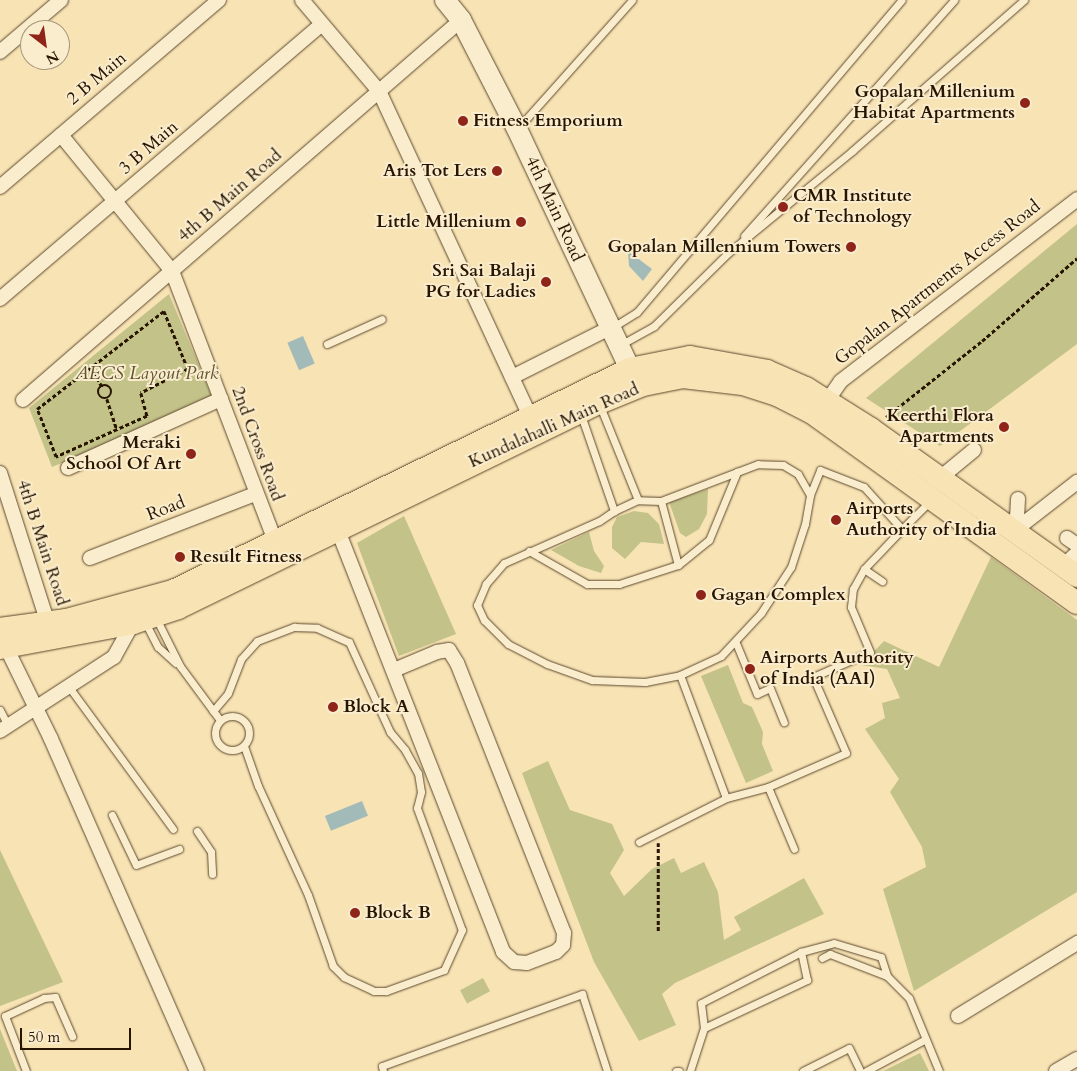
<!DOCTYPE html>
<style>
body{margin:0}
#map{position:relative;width:1077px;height:1071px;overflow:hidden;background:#f8e3b4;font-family:Cardo,serif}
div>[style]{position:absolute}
.green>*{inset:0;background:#c3c289;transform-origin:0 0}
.water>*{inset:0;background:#a3bbb8;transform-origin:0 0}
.path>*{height:2.5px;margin-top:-1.25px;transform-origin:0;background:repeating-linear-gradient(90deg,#281500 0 4px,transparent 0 6.5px)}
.path>.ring{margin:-1.25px;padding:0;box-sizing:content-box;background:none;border:2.5px solid #281500;border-radius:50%}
.roads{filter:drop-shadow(0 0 1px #5c482d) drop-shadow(0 0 1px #5c482d)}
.lane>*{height:7px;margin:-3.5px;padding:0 3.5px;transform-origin:3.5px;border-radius:3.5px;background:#faedce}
.lane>.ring{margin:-3.5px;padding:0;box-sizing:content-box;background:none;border:7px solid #faedce;border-radius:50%}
.street>*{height:14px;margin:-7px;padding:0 7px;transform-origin:7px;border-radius:7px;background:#faedce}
.secondary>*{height:20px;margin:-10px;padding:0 10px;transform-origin:10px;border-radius:10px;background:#faedce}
.primary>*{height:22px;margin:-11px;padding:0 11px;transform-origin:11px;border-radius:11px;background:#f8e3b4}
.dots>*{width:14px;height:14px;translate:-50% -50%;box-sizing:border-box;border:2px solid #faedce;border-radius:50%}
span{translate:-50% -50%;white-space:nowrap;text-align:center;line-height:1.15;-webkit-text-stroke:4px #faedce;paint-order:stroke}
.street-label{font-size:18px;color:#281500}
.poi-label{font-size:18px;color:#281500;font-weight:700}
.right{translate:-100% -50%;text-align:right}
.left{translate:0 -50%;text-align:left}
.park-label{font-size:18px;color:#5e5230;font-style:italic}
.north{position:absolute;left:20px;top:20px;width:50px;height:50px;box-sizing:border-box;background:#faedce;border:1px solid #a6977c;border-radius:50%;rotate:150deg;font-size:14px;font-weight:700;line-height:20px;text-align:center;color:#281500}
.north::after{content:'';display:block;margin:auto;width:18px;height:22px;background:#8f2418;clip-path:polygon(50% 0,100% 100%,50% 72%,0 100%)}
.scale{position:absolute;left:20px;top:1028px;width:111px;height:22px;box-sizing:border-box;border:2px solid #281500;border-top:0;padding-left:6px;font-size:15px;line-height:18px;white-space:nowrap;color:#281500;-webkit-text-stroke:4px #faedce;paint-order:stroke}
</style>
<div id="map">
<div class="green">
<div style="clip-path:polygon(1077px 224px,1077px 344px,940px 446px,866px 398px)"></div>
<div style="clip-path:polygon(169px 294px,213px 399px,52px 467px,29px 408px)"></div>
<div style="clip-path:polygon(708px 489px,707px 514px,699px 529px,686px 537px,680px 533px,669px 502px)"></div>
<div style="clip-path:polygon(634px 511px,648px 513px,659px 524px,664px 544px,641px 542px,625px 559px,612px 548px,612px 527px,617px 517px)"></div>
<div style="clip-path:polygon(404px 516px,456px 634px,399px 656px,357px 543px)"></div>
<div style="clip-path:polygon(589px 532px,594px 551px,604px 566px,601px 573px,579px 566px,551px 550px)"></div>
<div style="clip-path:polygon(991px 557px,1077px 620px,1077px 892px,914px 991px,883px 889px,926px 867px,922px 847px,890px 792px,899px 779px,865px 729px,885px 718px,882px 703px,900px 698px,887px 669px,861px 665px,884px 641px,939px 667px)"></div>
<div style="clip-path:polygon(728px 665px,743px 703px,752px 707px,763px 732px,762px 744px,773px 771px,746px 783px,701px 676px)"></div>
<div style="clip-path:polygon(548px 761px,570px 810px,612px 824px,624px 850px,610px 873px,624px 896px,652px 869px,674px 858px,681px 873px,704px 862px,718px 892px,724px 940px,741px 930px,734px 917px,804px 878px,824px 914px,675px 983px,662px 994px,676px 1025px,639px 1041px,594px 962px,522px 773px)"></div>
<div style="clip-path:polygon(0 850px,63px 982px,0 1006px)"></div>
<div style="left:483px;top:978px;width:15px;height:26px;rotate:62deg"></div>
<div style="clip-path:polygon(0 1029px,17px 1071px,0 1071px)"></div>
<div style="clip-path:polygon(920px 1053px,929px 1071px,883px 1071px)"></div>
</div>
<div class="water">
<div style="clip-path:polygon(628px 251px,652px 269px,643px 281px,629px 266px)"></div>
<div style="left:303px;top:336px;width:30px;height:17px;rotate:67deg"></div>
<div style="left:362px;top:801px;width:16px;height:40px;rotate:68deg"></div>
</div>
<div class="path">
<div style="left:164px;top:311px;width:63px;rotate:67.5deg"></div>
<div style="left:188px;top:369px;width:53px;rotate:152.9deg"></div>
<div style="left:141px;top:393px;width:24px;rotate:75deg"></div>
<div style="left:147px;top:416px;width:100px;rotate:155.7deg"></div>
<div style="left:56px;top:457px;width:52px;rotate:-111.6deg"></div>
<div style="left:37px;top:409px;width:160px;rotate:-37.7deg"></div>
<div style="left:91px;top:366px;width:24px;rotate:62deg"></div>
<div class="ring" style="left:98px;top:385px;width:11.5px;height:11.5px"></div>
<div style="left:107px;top:399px;width:33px;rotate:72deg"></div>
<div style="left:886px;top:417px;width:122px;rotate:-38.4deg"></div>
<div style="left:982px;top:341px;width:126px;rotate:-41.1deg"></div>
<div style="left:658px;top:931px;width:88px;rotate:-90deg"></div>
</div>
<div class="roads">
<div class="lane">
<div style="left:519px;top:127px;width:170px;rotate:-48.3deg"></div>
<div style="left:744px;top:236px;width:316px;rotate:-48.3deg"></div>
<div style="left:613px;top:327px;width:28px;rotate:-32deg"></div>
<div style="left:637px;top:312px;width:409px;rotate:-49.7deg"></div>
<div style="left:327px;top:344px;width:60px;rotate:-24.4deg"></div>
<div style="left:620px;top:345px;width:39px;rotate:-29deg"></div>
<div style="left:654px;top:326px;width:104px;rotate:-44.6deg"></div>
<div style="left:728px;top:253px;width:161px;rotate:-39.4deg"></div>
<div style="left:852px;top:151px;width:229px;rotate:-41.3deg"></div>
<div style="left:581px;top:415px;width:102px;rotate:71deg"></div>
<div style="left:614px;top:511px;width:18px;rotate:146deg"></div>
<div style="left:599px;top:521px;width:104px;rotate:156.1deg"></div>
<div style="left:504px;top:563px;width:28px;rotate:131deg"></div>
<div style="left:486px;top:584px;width:23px;rotate:113deg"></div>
<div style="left:477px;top:605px;width:17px;rotate:65deg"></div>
<div style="left:484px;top:620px;width:34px;rotate:45deg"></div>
<div style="left:508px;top:644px;width:44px;rotate:27.1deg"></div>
<div style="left:547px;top:664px;width:48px;rotate:19.6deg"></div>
<div style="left:592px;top:680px;width:53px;rotate:2.2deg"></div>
<div style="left:645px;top:682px;width:36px;rotate:-11deg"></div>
<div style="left:680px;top:675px;width:45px;rotate:-24.9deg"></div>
<div style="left:721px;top:656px;width:59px;rotate:-47.1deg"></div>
<div style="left:761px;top:613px;width:55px;rotate:-56.9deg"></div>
<div style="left:791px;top:567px;width:45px;rotate:-72deg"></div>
<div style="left:805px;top:524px;width:29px;rotate:-80deg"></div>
<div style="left:810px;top:495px;width:24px;rotate:-120deg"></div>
<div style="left:798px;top:474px;width:17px;rotate:-149deg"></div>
<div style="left:783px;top:465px;width:25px;rotate:-178deg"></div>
<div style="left:758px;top:464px;width:104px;rotate:159.1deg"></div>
<div style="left:661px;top:501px;width:23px;rotate:-178deg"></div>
<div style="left:638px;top:500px;width:101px;rotate:-112deg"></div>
<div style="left:810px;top:495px;width:27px;rotate:-68deg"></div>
<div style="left:820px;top:470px;width:47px;rotate:21.1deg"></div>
<div style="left:864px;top:487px;width:57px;rotate:47.9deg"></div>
<div style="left:902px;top:529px;width:55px;rotate:133.5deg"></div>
<div style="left:864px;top:569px;width:22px;rotate:34deg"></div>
<div style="left:661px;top:501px;width:66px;rotate:75.1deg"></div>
<div style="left:614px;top:511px;width:26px;rotate:-25deg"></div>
<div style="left:902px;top:529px;width:40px;rotate:-45deg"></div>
<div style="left:529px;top:551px;width:67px;rotate:29.6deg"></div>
<div style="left:587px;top:584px;width:32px"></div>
<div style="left:619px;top:584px;width:62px;rotate:-17.9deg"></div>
<div style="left:678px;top:565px;width:40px;rotate:-39deg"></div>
<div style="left:709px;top:540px;width:74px;rotate:-67.6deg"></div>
<div style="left:156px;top:618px;width:54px;rotate:63.4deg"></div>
<div style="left:180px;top:666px;width:67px;rotate:53.5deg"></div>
<div style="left:145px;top:622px;width:28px;rotate:63deg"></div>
<div style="left:158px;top:647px;width:24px;rotate:42deg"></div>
<div style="left:736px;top:643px;width:55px;rotate:67.6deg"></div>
<div style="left:757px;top:694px;width:14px;rotate:-25deg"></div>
<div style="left:770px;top:688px;width:37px;rotate:68deg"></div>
<div style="left:69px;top:687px;width:176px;rotate:53.8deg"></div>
<div style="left:0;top:710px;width:18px;rotate:63deg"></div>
<div style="left:213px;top:711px;width:23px;rotate:-50deg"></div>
<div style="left:228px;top:693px;width:36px;rotate:-69deg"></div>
<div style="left:241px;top:659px;width:24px;rotate:-48deg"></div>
<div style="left:257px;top:641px;width:40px;rotate:-21deg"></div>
<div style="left:294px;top:627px;width:23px;rotate:2deg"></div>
<div style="left:317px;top:628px;width:35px;rotate:24deg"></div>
<div style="left:349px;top:642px;width:99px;rotate:65.5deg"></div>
<div style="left:390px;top:732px;width:23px;rotate:50deg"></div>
<div style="left:405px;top:750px;width:26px;rotate:61deg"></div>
<div style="left:418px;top:773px;width:19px;rotate:81deg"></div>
<div style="left:421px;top:792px;width:16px;rotate:104deg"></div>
<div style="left:417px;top:808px;width:130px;rotate:69.8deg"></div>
<div style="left:462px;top:930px;width:44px;rotate:114.2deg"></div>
<div style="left:444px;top:970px;width:62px;rotate:160.1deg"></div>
<div style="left:386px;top:991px;width:12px;rotate:180deg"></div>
<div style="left:374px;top:991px;width:33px;rotate:-155deg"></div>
<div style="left:344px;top:977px;width:16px;rotate:-135deg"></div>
<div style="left:333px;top:966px;width:75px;rotate:-109.4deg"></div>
<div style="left:308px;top:895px;width:120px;rotate:-114.6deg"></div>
<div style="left:258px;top:786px;width:42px;rotate:-109.3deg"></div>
<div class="ring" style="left:215px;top:716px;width:27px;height:27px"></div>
<div style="left:768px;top:787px;width:67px;rotate:67.2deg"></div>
<div style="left:726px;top:798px;width:43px;rotate:-14.7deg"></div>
<div style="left:768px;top:787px;width:85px;rotate:-23.6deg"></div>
<div style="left:846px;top:753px;width:83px;rotate:-113.5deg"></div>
<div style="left:813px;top:677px;width:62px;rotate:-23.7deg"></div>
<div style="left:870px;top:652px;width:49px;rotate:-112.9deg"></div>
<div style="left:851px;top:607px;width:18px;rotate:-84deg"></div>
<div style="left:853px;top:589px;width:23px;rotate:-61deg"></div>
<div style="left:112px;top:815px;width:55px;rotate:64.4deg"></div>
<div style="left:136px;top:865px;width:46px;rotate:-20.4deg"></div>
<div style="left:197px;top:831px;width:25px;rotate:56deg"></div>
<div style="left:211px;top:852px;width:22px;rotate:87deg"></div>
<div style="left:639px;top:842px;width:97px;rotate:-26.8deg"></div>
<div style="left:726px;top:798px;width:131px;rotate:-110.5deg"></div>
<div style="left:822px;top:958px;width:9px;rotate:-27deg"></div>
<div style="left:830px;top:954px;width:61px;rotate:21.1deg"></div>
<div style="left:704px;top:1028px;width:25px;rotate:-97deg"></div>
<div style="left:701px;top:1003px;width:112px;rotate:-27deg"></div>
<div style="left:801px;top:952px;width:34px;rotate:-15deg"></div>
<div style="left:834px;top:943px;width:49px;rotate:16.6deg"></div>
<div style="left:881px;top:957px;width:20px;rotate:72deg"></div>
<div style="left:887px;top:976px;width:31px;rotate:45deg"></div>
<div style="left:909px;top:998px;width:79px;rotate:67.7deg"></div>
<div style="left:26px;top:1071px;width:59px;rotate:-110.9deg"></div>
<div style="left:5px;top:1016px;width:43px;rotate:-24.8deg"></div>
<div style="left:44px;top:998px;width:11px;rotate:-5deg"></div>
<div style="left:55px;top:997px;width:43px;rotate:66.4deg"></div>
<div style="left:383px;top:1071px;width:5px;rotate:-101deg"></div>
<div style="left:382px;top:1066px;width:213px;rotate:-19.8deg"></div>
<div style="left:582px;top:994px;width:81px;rotate:72deg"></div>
<div style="left:676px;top:1071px;width:3px"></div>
<div style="left:690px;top:1071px;width:45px;rotate:-72deg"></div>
<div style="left:704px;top:1028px;width:114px;rotate:-25deg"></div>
<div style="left:807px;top:980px;width:29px;rotate:-102deg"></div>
<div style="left:803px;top:1071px;width:51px;rotate:-26.6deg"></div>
<div style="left:849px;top:1048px;width:25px;rotate:64deg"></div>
<div style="left:866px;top:1071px;width:66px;rotate:-28.1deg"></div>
</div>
<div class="street">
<div style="left:302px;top:0;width:119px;rotate:49.8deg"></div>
<div style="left:379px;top:91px;width:358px;rotate:65.1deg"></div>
<div style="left:0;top:52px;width:80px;rotate:-40.4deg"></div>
<div style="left:61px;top:135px;width:176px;rotate:50.8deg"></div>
<div style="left:172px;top:271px;width:289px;rotate:69.1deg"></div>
<div style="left:0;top:187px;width:288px;rotate:-40.5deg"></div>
<div style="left:0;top:299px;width:423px;rotate:-40.5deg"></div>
<div style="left:512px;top:377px;width:110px;rotate:-26.6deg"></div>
<div style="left:23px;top:400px;width:580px;rotate:-40.94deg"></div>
<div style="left:827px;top:401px;width:24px;rotate:-55deg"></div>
<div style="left:841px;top:381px;width:298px;rotate:-37.6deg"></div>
<div style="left:68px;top:468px;width:168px;rotate:-24.3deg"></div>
<div style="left:0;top:473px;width:157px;rotate:72.3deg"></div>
<div style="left:940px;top:478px;width:44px;rotate:-39.5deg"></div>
<div style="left:1018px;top:499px;width:17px;rotate:93deg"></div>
<div style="left:1017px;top:516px;width:10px;rotate:61deg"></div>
<div style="left:337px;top:528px;width:455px;rotate:68.6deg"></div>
<div style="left:503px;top:952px;width:15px;rotate:42deg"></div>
<div style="left:514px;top:962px;width:13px;rotate:4deg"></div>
<div style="left:527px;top:963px;width:31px;rotate:-21deg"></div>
<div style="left:556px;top:952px;width:10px;rotate:-45deg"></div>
<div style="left:563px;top:945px;width:12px;rotate:-85deg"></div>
<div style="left:564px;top:933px;width:290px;rotate:-111.6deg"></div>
<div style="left:457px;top:663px;width:15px;rotate:-122deg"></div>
<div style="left:449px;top:650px;width:12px;rotate:171deg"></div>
<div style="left:437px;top:652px;width:47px;rotate:157.3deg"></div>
<div style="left:1014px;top:531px;width:80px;rotate:-37.9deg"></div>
<div style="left:1067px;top:538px;width:12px;rotate:35deg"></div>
<div style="left:90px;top:558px;width:177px;rotate:-21.2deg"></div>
<div style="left:1063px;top:566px;width:19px;rotate:-43deg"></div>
<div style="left:6px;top:647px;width:102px;rotate:63.9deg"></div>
<div style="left:51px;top:739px;width:363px;rotate:66.3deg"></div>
<div style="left:0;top:731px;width:136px;rotate:-33deg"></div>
<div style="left:114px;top:657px;width:39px;rotate:-61deg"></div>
<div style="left:133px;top:623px;width:5px;rotate:-101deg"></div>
<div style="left:958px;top:1016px;width:140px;rotate:-31.5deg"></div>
<div style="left:1056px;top:1071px;width:24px;rotate:-30deg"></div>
</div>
<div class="secondary">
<div style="left:445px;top:0;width:26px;rotate:51deg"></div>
<div style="left:461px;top:20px;width:123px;rotate:62.8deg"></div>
<div style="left:517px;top:129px;width:265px;rotate:64.8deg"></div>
</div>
<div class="primary">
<div style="left:0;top:629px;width:67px;rotate:-7.8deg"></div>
<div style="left:66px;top:620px;width:111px;rotate:-15.2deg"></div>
<div style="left:173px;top:591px;width:508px;rotate:-25.91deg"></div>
<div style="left:630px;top:369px;width:61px;rotate:-11.3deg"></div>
<div style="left:690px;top:357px;width:78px;rotate:10.3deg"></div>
<div style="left:767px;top:371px;width:43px;rotate:23.6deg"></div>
<div style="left:806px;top:388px;width:77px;rotate:32.2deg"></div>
<div style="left:871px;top:429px;width:253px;rotate:35.5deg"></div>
<div style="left:0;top:648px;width:135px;rotate:-10.6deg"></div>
<div style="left:133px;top:623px;width:47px;rotate:-18.4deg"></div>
<div style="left:178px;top:608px;width:468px;rotate:-26deg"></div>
<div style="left:599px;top:403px;width:48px;rotate:-22.2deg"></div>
<div style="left:643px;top:385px;width:41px;rotate:-11.3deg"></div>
<div style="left:683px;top:377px;width:60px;rotate:6.7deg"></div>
<div style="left:743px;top:384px;width:36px;rotate:18deg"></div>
<div style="left:777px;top:395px;width:38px;rotate:27deg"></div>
<div style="left:811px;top:412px;width:327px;rotate:35.7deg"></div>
</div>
</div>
<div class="dots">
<div style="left:1025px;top:103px;background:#8f2418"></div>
<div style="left:463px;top:121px;background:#8f2418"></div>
<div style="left:497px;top:171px;background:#8f2418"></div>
<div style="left:783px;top:207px;background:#8f2418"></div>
<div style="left:521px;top:222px;background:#8f2418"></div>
<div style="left:851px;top:247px;background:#8f2418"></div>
<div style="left:546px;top:282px;background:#8f2418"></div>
<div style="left:1004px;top:427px;background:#8f2418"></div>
<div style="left:191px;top:454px;background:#8f2418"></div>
<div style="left:836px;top:520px;background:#8f2418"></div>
<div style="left:180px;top:557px;background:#8f2418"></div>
<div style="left:701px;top:595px;background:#8f2418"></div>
<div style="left:750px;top:669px;background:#8f2418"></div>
<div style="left:333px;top:707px;background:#8f2418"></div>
<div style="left:355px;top:913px;background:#8f2418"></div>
</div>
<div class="street-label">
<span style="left:97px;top:79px;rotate:-40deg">2 B Main</span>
<span style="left:149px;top:148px;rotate:-41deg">3 B Main</span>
<span style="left:230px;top:196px;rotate:-41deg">4th B Main Road</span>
<span style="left:554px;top:209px;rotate:65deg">4th Main Road</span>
<span style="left:938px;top:283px;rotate:-38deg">Gopalan Apartments Access Road</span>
<span style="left:554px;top:426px;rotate:-24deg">Kundalahalli Main Road</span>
<span style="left:257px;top:444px;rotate:70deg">2nd Cross Road</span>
<span style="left:166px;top:509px;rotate:-21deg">Road</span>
<span style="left:42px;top:543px;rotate:72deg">4th B Main Road</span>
</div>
<div class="poi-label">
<span class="right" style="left:1015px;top:103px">Gopalan Millenium<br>Habitat Apartments</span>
<span class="left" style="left:473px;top:121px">Fitness Emporium</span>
<span class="right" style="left:487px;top:171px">Aris Tot Lers</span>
<span class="left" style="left:793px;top:207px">CMR Institute<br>of Technology</span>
<span class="right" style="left:511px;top:222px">Little Millenium</span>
<span class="right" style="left:841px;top:247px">Gopalan Millennium Towers</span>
<span class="right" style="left:536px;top:282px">Sri Sai Balaji<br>PG for Ladies</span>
<span class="right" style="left:994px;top:427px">Keerthi Flora<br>Apartments</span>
<span class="right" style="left:181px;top:454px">Meraki<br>School Of Art</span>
<span class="left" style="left:846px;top:520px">Airports<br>Authority of India</span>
<span class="left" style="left:190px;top:557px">Result Fitness</span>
<span class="left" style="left:711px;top:595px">Gagan Complex</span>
<span class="left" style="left:760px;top:669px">Airports Authority<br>of India (AAI)</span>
<span class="left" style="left:343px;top:707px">Block A</span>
<span class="left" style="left:365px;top:913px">Block B</span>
</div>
<div class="park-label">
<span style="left:147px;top:374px">AECS Layout Park</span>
</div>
<div class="north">N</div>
<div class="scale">50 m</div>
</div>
